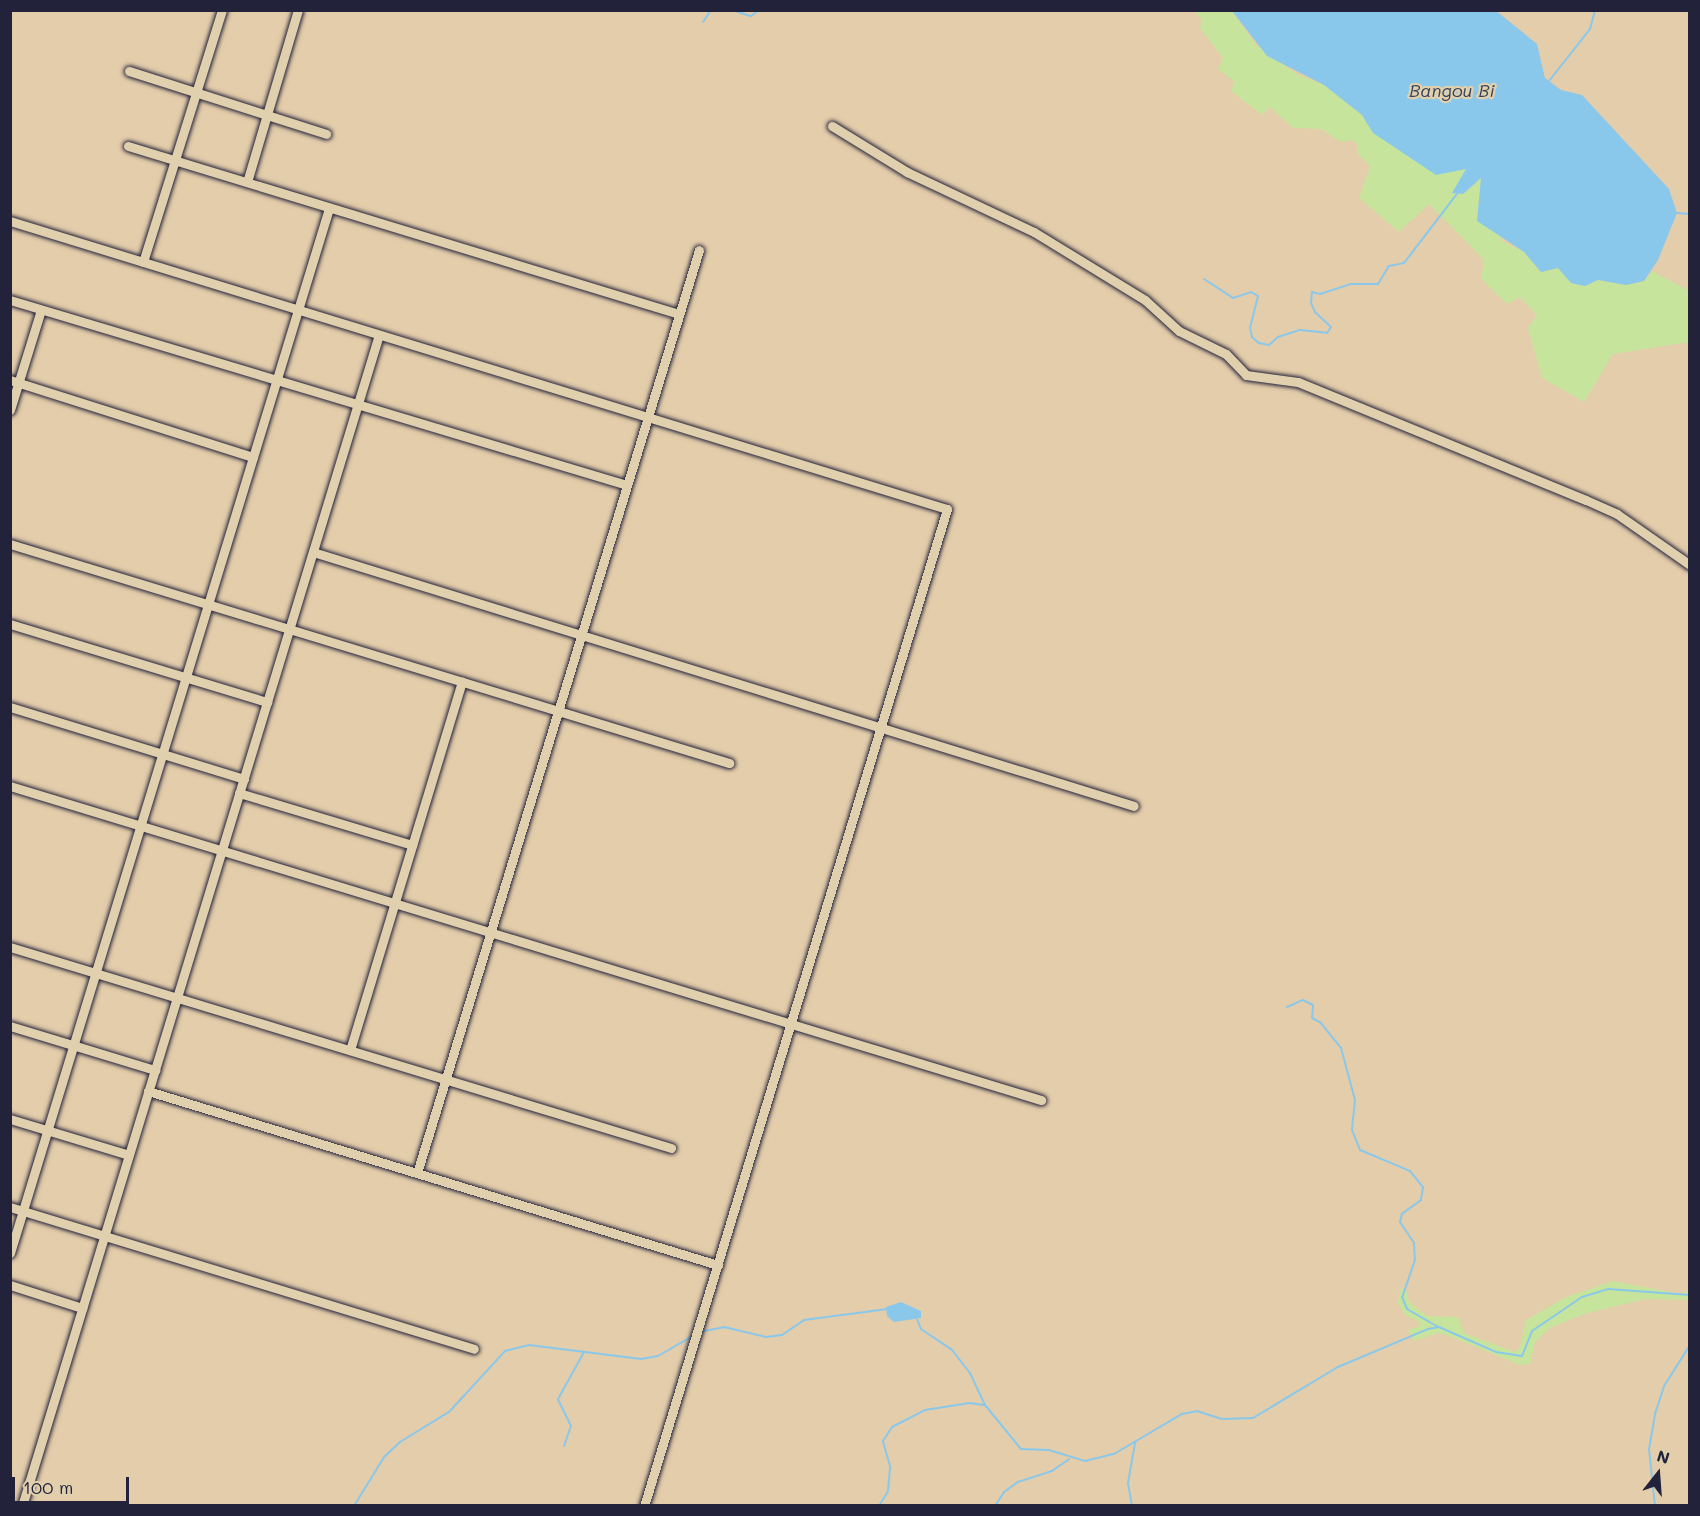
<!DOCTYPE html>
<style>
body{margin:0}
#map{position:relative;width:1700px;height:1516px;overflow:hidden;background:#e4cdaa;font-family:Mali,sans-serif}
div>[style]{position:absolute}
.green>*{inset:0;background:#c7e49c}
.water>*{inset:0;background:#8ac8eb}
.stream>*{height:2px;margin:-1px;padding:0 1px;transform-origin:1px;border-radius:1px;background:#8ac8eb}
.roads{filter:drop-shadow(0 0 2px #22223b) drop-shadow(0 0 2px #22223b)}
.street>*{height:9px;margin:-4.5px;padding:0 4.5px;transform-origin:4.5px;border-radius:4.5px;background:#e1d0ad}
span{translate:-50% -50%;white-space:nowrap;text-align:center;line-height:1.15;-webkit-text-stroke:4.5px #e1d0ad;paint-order:stroke}
.water-label{font-size:18px;color:#37435e;font-style:italic}
.frame{position:absolute;inset:0;border:12px solid #22223b;pointer-events:none}
.north{position:absolute;left:1628px;top:1444px;width:60px;height:60px;-webkit-text-stroke:4px #e1d0ad;paint-order:stroke;rotate:17deg;font-size:16px;font-weight:700;line-height:24px;text-align:center;color:#22223b}
.north::after{content:'';display:block;margin:auto;width:21px;height:27px;background:#22223b;clip-path:polygon(50% 0,100% 100%,50% 72%,0 100%)}
.scale{position:absolute;left:12px;top:1477px;width:117px;height:27px;box-sizing:border-box;border:3px solid #22223b;border-top:0;padding-left:8px;font-size:18px;line-height:21px;white-space:nowrap;color:#22223b;-webkit-text-stroke:4px #e1d0ad;paint-order:stroke}
</style>
<div id="map">
<div class="green">
<div style="clip-path:polygon(1194px 11px,1232px 11px,1256px 45px,1297px 74px,1324px 85px,1362px 115px,1373px 133px,1467px 169px,1453px 193px,1463px 194px,1481px 178px,1502px 241px,1524px 252px,1541px 272px,1558px 268px,1571px 283px,1585px 286px,1598px 280px,1626px 285px,1644px 281px,1652px 271px,1689px 291px,1689px 342px,1613px 354px,1584px 402px,1542px 378px,1528px 328px,1537px 315px,1520px 297px,1507px 304px,1481px 279px,1484px 260px,1429px 204px,1399px 232px,1359px 198px,1370px 166px,1358px 154px,1358px 145px,1351px 140px,1341px 142px,1321px 129px,1293px 128px,1270px 107px,1262px 115px,1231px 91px,1235px 82px,1218px 69px,1223px 58px,1200px 28px,1202px 20px)"></div>
<div style="clip-path:polygon(1613px 1281px,1681px 1294px,1689px 1290px,1689px 1300px,1645px 1299px,1584px 1314px,1550px 1328px,1535px 1342px,1530px 1364px,1520px 1365px,1449px 1336px,1438px 1333px,1414px 1341px,1408px 1330px,1420px 1326px,1420px 1322px,1405px 1315px,1398px 1303px,1400px 1289px,1406px 1290px,1409px 1302px,1427px 1316px,1458px 1317px,1464px 1333px,1515px 1352px,1520px 1347px,1526px 1320px,1566px 1297px)"></div>
</div>
<div class="water">
<div style="clip-path:polygon(1495px 10px,1537px 44px,1545px 78px,1561px 90px,1582px 95px,1669px 189px,1677px 213px,1658px 260px,1644px 281px,1626px 285px,1598px 280px,1585px 286px,1571px 283px,1558px 268px,1541px 272px,1524px 252px,1477px 221px,1481px 178px,1463px 194px,1452px 193px,1466px 169px,1436px 175px,1373px 133px,1362px 115px,1324px 85px,1267px 56px,1232px 11px)"></div>
<div style="clip-path:polygon(901px 1302px,921px 1311px,921px 1318px,894px 1322px,887px 1316px,886px 1307px)"></div>
</div>
<div class="stream">
<div style="left:732px;top:10px;width:20px;rotate:18deg"></div>
<div style="left:751px;top:16px;width:10px;rotate:-37deg"></div>
<div style="left:703px;top:22px;width:14px;rotate:-56deg"></div>
<div style="left:1549px;top:81px;width:66px;rotate:-51.7deg"></div>
<div style="left:1590px;top:29px;width:20px;rotate:-75deg"></div>
<div style="left:1677px;top:213px;width:13px;rotate:4deg"></div>
<div style="left:1204px;top:279px;width:35px;rotate:33deg"></div>
<div style="left:1233px;top:298px;width:19px;rotate:-18deg"></div>
<div style="left:1251px;top:292px;width:8px;rotate:30deg"></div>
<div style="left:1258px;top:296px;width:33px;rotate:104deg"></div>
<div style="left:1250px;top:328px;width:9px;rotate:77deg"></div>
<div style="left:1252px;top:337px;width:9px;rotate:41deg"></div>
<div style="left:1259px;top:343px;width:10px;rotate:11deg"></div>
<div style="left:1269px;top:345px;width:12px;rotate:-42deg"></div>
<div style="left:1278px;top:337px;width:23px;rotate:-18deg"></div>
<div style="left:1300px;top:330px;width:27px;rotate:6deg"></div>
<div style="left:1327px;top:333px;width:7px;rotate:-56deg"></div>
<div style="left:1331px;top:327px;width:22px;rotate:-137deg"></div>
<div style="left:1315px;top:312px;width:10px;rotate:-114deg"></div>
<div style="left:1311px;top:303px;width:11px;rotate:-85deg"></div>
<div style="left:1312px;top:292px;width:8px;rotate:14deg"></div>
<div style="left:1320px;top:294px;width:32px;rotate:-18deg"></div>
<div style="left:1350px;top:284px;width:28px"></div>
<div style="left:1378px;top:284px;width:21px;rotate:-59deg"></div>
<div style="left:1389px;top:266px;width:15px;rotate:-11deg"></div>
<div style="left:1404px;top:263px;width:87px;rotate:-52.5deg"></div>
<div style="left:1287px;top:1007px;width:17px;rotate:-24deg"></div>
<div style="left:1303px;top:1000px;width:11px;rotate:27deg"></div>
<div style="left:1313px;top:1005px;width:13px;rotate:94deg"></div>
<div style="left:1312px;top:1018px;width:9px;rotate:27deg"></div>
<div style="left:1320px;top:1022px;width:33px;rotate:51deg"></div>
<div style="left:1341px;top:1048px;width:54px;rotate:74.9deg"></div>
<div style="left:1355px;top:1100px;width:30px;rotate:96deg"></div>
<div style="left:1352px;top:1130px;width:22px;rotate:68deg"></div>
<div style="left:1360px;top:1150px;width:54px;rotate:22.8deg"></div>
<div style="left:1410px;top:1171px;width:21px;rotate:51deg"></div>
<div style="left:1423px;top:1187px;width:13px;rotate:99deg"></div>
<div style="left:1421px;top:1200px;width:24px;rotate:144deg"></div>
<div style="left:1402px;top:1214px;width:8px;rotate:104deg"></div>
<div style="left:1400px;top:1222px;width:25px;rotate:56deg"></div>
<div style="left:1414px;top:1243px;width:17px;rotate:87deg"></div>
<div style="left:1415px;top:1260px;width:39px;rotate:109deg"></div>
<div style="left:1402px;top:1297px;width:13px;rotate:67deg"></div>
<div style="left:1407px;top:1309px;width:36px;rotate:30deg"></div>
<div style="left:917px;top:1319px;width:11px;rotate:68deg"></div>
<div style="left:921px;top:1329px;width:37px;rotate:34deg"></div>
<div style="left:952px;top:1350px;width:29px;rotate:52deg"></div>
<div style="left:970px;top:1373px;width:35px;rotate:65deg"></div>
<div style="left:985px;top:1405px;width:57px;rotate:50.7deg"></div>
<div style="left:1021px;top:1449px;width:28px;rotate:2deg"></div>
<div style="left:1049px;top:1450px;width:38px;rotate:17deg"></div>
<div style="left:1085px;top:1461px;width:30px;rotate:-14deg"></div>
<div style="left:1114px;top:1454px;width:79px;rotate:-30.5deg"></div>
<div style="left:1182px;top:1414px;width:15px;rotate:-11deg"></div>
<div style="left:1197px;top:1411px;width:26px;rotate:18deg"></div>
<div style="left:1222px;top:1419px;width:31px;rotate:-2deg"></div>
<div style="left:1253px;top:1418px;width:99px;rotate:-31deg"></div>
<div style="left:1338px;top:1367px;width:98px;rotate:-22.9deg"></div>
<div style="left:1428px;top:1329px;width:11px;rotate:-10deg"></div>
<div style="left:1439px;top:1327px;width:62px;rotate:23.7deg"></div>
<div style="left:1496px;top:1352px;width:26px;rotate:9deg"></div>
<div style="left:1522px;top:1356px;width:27px;rotate:-68deg"></div>
<div style="left:1532px;top:1331px;width:60px;rotate:-34.2deg"></div>
<div style="left:1582px;top:1297px;width:27px;rotate:-17deg"></div>
<div style="left:1608px;top:1289px;width:82px;rotate:4.2deg"></div>
<div style="left:699px;top:1332px;width:25px;rotate:-11deg"></div>
<div style="left:724px;top:1327px;width:43px;rotate:13.4deg"></div>
<div style="left:766px;top:1337px;width:16px;rotate:-7deg"></div>
<div style="left:782px;top:1335px;width:27px;rotate:-34deg"></div>
<div style="left:804px;top:1320px;width:84px;rotate:-7.5deg"></div>
<div style="left:564px;top:1446px;width:21px;rotate:-71deg"></div>
<div style="left:571px;top:1426px;width:30px;rotate:-116deg"></div>
<div style="left:558px;top:1399px;width:54px;rotate:-61deg"></div>
<div style="left:354px;top:1506px;width:57px;rotate:-58.5deg"></div>
<div style="left:384px;top:1457px;width:22px;rotate:-43deg"></div>
<div style="left:400px;top:1442px;width:57px;rotate:-31.5deg"></div>
<div style="left:449px;top:1412px;width:83px;rotate:-47.4deg"></div>
<div style="left:505px;top:1351px;width:25px;rotate:-14deg"></div>
<div style="left:529px;top:1345px;width:113px;rotate:7.1deg"></div>
<div style="left:641px;top:1359px;width:17px;rotate:-10deg"></div>
<div style="left:658px;top:1356px;width:39px;rotate:-30deg"></div>
<div style="left:879px;top:1506px;width:17px;rotate:-59deg"></div>
<div style="left:888px;top:1491px;width:25px;rotate:-85deg"></div>
<div style="left:890px;top:1466px;width:26px;rotate:-106deg"></div>
<div style="left:883px;top:1441px;width:17px;rotate:-57deg"></div>
<div style="left:892px;top:1427px;width:37px;rotate:-27deg"></div>
<div style="left:925px;top:1410px;width:45px;rotate:-9deg"></div>
<div style="left:969px;top:1403px;width:15px;rotate:8deg"></div>
<div style="left:995px;top:1506px;width:17px;rotate:-57deg"></div>
<div style="left:1004px;top:1492px;width:17px;rotate:-36deg"></div>
<div style="left:1018px;top:1482px;width:36px;rotate:-18deg"></div>
<div style="left:1052px;top:1471px;width:21px;rotate:-35deg"></div>
<div style="left:1132px;top:1506px;width:23px;rotate:-100deg"></div>
<div style="left:1128px;top:1483px;width:41px;rotate:-80.1deg"></div>
<div style="left:1655px;top:1506px;width:57px;rotate:-96deg"></div>
<div style="left:1649px;top:1449px;width:39px;rotate:-80deg"></div>
<div style="left:1656px;top:1411px;width:26px;rotate:-72deg"></div>
<div style="left:1664px;top:1386px;width:49px;rotate:-57.6deg"></div>
</div>
<div class="roads">
<div class="street">
<div style="left:129px;top:71px;width:207px;rotate:17.7deg"></div>
<div style="left:832px;top:126px;width:88px;rotate:31.5deg"></div>
<div style="left:907px;top:172px;width:140px;rotate:25.3deg"></div>
<div style="left:1034px;top:232px;width:130px;rotate:31.5deg"></div>
<div style="left:1145px;top:300px;width:46px;rotate:42.4deg"></div>
<div style="left:1179px;top:331px;width:52px;rotate:26.1deg"></div>
<div style="left:1226px;top:354px;width:29px;rotate:46deg"></div>
<div style="left:1246px;top:375px;width:52px;rotate:7.7deg"></div>
<div style="left:1298px;top:382px;width:311px;rotate:22.3deg"></div>
<div style="left:1586px;top:500px;width:34px;rotate:24deg"></div>
<div style="left:1617px;top:514px;width:89px;rotate:34.9deg"></div>
<div style="left:128px;top:146px;width:576px;rotate:16.96deg"></div>
<div style="left:247px;top:182px;width:179px;rotate:-73.5deg"></div>
<div style="left:10px;top:221px;width:980px;rotate:17.09deg"></div>
<div style="left:947px;top:509px;width:1042px;rotate:106.9deg"></div>
<div style="left:143px;top:262px;width:264px;rotate:-72.6deg"></div>
<div style="left:10px;top:300px;width:644px;rotate:16.69deg"></div>
<div style="left:10px;top:380px;width:255px;rotate:17.6deg"></div>
<div style="left:10px;top:410px;width:105px;rotate:-72.8deg"></div>
<div style="left:10px;top:544px;width:752px;rotate:16.94deg"></div>
<div style="left:313px;top:552px;width:859px;rotate:17.19deg"></div>
<div style="left:10px;top:624px;width:269px;rotate:16.9deg"></div>
<div style="left:10px;top:707px;width:245px;rotate:17.1deg"></div>
<div style="left:10px;top:786px;width:1078px;rotate:16.94deg"></div>
<div style="left:239px;top:793px;width:181px;rotate:16.7deg"></div>
<div style="left:10px;top:947px;width:691px;rotate:16.91deg"></div>
<div style="left:10px;top:1026px;width:152px;rotate:16.9deg"></div>
<div style="left:350px;top:1050px;width:385px;rotate:-73.1deg"></div>
<div style="left:148px;top:1091px;width:596px;rotate:16.98deg"></div>
<div style="left:10px;top:1119px;width:124px;rotate:16.8deg"></div>
<div style="left:417px;top:1173px;width:965px;rotate:-73.01deg"></div>
<div style="left:10px;top:1207px;width:485px;rotate:17deg"></div>
<div style="left:10px;top:1253px;width:1093px;rotate:-73.02deg"></div>
<div style="left:10px;top:1285px;width:76px;rotate:17.7deg"></div>
<div style="left:22px;top:1506px;width:1224px;rotate:-73.05deg"></div>
</div>
</div>
<div class="water-label">
<span style="left:1452px;top:90px">Bangou Bi</span>
</div>
<div class="frame"></div>
<div class="north">N</div>
<div class="scale">100 m</div>
</div>
